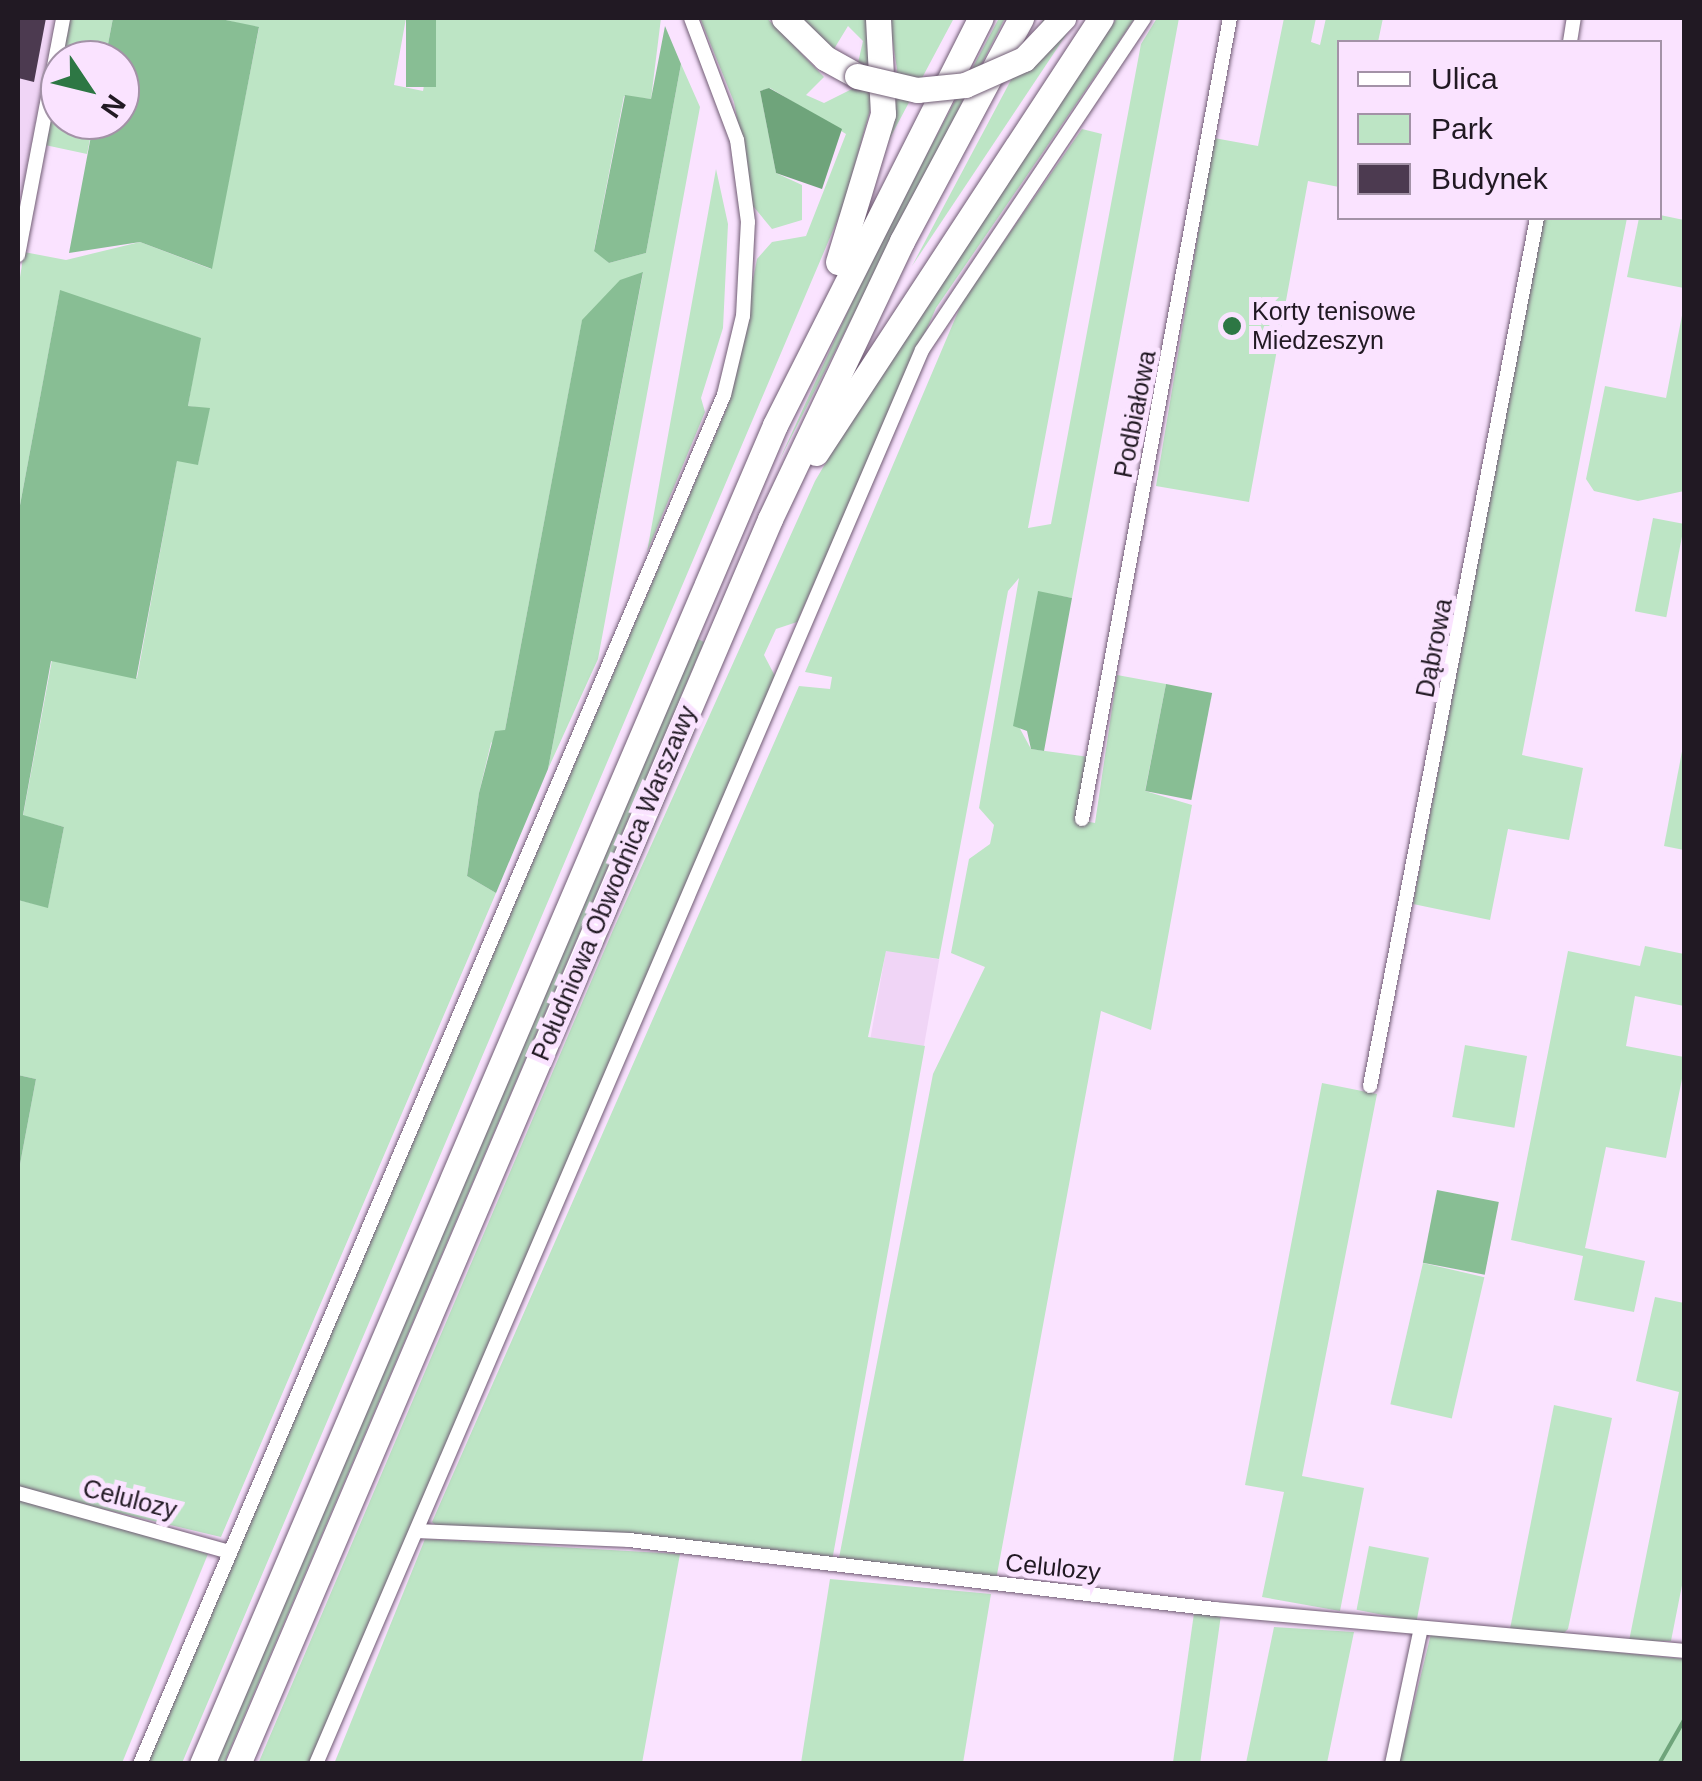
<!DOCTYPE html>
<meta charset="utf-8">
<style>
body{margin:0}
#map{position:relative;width:1702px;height:1781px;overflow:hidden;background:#fae3ff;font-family:Arial,sans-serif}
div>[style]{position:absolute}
.built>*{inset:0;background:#f0d5f6;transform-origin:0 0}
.green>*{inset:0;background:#bde5c5;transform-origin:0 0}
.forest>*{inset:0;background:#88be94;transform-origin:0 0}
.water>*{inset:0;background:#6fa47b}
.stream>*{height:4px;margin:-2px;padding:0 2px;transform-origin:2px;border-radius:2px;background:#6fa47b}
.building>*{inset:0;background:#4c3a50}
.roads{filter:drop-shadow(0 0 2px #705c74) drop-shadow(0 0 2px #705c74)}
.street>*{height:14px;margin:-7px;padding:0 7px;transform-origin:7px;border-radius:7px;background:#fff}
.highway>*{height:25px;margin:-12.5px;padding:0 12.5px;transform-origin:12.5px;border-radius:12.5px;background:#fff}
.bridges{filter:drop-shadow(0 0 2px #705c74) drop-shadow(0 0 2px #705c74)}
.highway-bridge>*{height:25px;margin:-12.5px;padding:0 12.5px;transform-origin:12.5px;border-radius:12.5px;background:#fff}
.dots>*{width:28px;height:28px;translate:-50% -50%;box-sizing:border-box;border:5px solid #fae3ff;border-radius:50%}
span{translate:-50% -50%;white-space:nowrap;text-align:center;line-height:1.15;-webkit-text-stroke:10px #fae3ff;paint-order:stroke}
.poi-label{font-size:25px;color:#211923}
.left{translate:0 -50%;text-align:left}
.street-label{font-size:25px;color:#211923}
.frame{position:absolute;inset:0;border:20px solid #211923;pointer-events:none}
.legend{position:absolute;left:1337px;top:40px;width:325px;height:180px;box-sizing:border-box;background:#fae3ff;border:2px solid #a392a7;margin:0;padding:12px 18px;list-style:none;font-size:30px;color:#211923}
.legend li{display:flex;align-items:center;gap:20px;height:50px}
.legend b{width:50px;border:2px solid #a392a7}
.north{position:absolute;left:40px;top:40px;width:100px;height:100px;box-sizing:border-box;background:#fae3ff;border:2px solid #a392a7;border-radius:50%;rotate:125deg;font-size:28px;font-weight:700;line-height:40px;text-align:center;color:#211923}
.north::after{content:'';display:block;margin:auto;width:35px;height:45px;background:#2d7744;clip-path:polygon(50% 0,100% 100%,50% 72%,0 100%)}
</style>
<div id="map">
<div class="built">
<div style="clip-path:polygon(18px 18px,54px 18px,18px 213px)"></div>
<div style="left:886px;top:950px;width:54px;height:90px;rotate:10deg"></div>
</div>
<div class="green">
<div style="clip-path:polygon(68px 18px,113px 18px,105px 60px,61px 60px)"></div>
<div style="clip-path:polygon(216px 18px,406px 18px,394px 85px,423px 91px,436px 18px,661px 18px,651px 99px,624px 96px,594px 250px,609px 263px,646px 253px,681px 64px,700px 107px,598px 659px,548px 769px,643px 273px,620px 281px,582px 321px,505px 730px,491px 743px,479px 793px,467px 876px,496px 893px,221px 1537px,18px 1489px,18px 1175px,36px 1079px,18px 1075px,18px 900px,48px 907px,64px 827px,23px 816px,52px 660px,137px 678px,177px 460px,198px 464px,209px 409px,188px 406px,200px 338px,60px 291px,18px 516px,18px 290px,24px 252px,66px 260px,140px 242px,211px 269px,259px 28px)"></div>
<div style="clip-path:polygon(700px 18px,767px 18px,824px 77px,806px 95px,824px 103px,852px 89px,863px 41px,848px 26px,834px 49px,801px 18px,868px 18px,874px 96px,843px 207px,182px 1763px,147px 1764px,728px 405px,757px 259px,772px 242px,806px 236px,846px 134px,770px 88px,760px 91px,776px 173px,802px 185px,802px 220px,772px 229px,753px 206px,734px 102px)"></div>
<div style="clip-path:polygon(889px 18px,954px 18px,882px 153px,897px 69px)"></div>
<div style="clip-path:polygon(999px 18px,1005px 18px,778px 463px,877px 248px)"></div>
<div style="clip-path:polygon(1044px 18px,1064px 18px,1070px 29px,912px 266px)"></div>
<div style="clip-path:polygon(1117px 18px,1135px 18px,936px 308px,797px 622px,776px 629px,764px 655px,775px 676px,312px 1763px,258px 1764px,613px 930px,815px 481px,909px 322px)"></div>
<div style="clip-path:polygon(1157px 18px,1179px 18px,1072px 598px,1038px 592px,1018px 725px,1031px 749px,1089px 757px,1079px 820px,1095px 823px,1117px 675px,1166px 684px,1145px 791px,1192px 805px,1151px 1030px,1101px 1011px,996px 1580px,838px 1563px,933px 1074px,985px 967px,951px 953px,969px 859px,990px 844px,994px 825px,979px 808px,1019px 578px,1008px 591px,939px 959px,886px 951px,868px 1037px,925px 1046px,832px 1561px,441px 1530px,432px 1522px,799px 686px,830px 689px,832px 677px,805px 672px,963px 300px,1082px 129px,1102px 134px,1028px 528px,1051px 524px,1141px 44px)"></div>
<div style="clip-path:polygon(1284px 18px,1316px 18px,1311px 42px,1320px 45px,1326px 18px,1383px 18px,1378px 42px,1340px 42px,1339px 187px,1308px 181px,1249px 502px,1156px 486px,1214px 138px,1258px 146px)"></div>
<div style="clip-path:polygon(60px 63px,60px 120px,94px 120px,87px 154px,45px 145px)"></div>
<div style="clip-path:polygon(716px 169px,728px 224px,723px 328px,701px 398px,705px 412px,647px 552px)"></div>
<div style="clip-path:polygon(1660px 215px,1684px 220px,1684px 288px,1627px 277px,1639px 218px)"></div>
<div style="clip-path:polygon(1543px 218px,1627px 218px,1522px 755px,1583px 768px,1569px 840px,1508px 829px,1490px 920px,1413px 904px)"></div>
<div style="clip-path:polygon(1684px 305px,1684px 491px,1638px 501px,1594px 491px,1586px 479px,1605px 386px,1666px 398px)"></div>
<div style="left:1653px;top:518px;width:32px;height:95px;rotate:11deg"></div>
<div style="clip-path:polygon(696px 638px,704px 642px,224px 1763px,216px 1764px)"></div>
<div style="clip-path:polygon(1684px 741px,1684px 850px,1664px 846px)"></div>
<div style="clip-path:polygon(1645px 946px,1684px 954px,1684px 1006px,1635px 996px,1626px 1046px,1684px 1057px,1684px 1069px,1666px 1158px,1606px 1147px,1585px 1248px,1645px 1261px,1634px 1312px,1574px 1300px,1583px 1256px,1511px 1240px,1568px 951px,1640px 966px)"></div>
<div style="left:1465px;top:1045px;width:63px;height:73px;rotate:10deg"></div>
<div style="clip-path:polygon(1322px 1083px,1377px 1094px,1302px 1476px,1364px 1488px,1340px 1611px,1262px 1597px,1284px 1492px,1245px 1485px)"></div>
<div style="left:1423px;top:1263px;width:63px;height:145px;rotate:13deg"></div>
<div style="clip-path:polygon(1655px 1297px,1684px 1303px,1684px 1575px,1671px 1641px,1629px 1641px,1679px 1392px,1636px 1381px)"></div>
<div style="clip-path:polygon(1554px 1405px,1612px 1418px,1568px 1629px,1560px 1637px,1510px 1629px)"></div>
<div style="clip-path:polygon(18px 1498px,208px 1554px,122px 1763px,18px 1764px)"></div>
<div style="clip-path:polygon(425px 1539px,680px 1554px,642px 1763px,334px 1764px)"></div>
<div style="left:1369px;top:1546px;width:61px;height:65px;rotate:11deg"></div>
<div style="clip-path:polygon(830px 1579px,991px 1594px,963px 1763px,801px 1763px)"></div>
<div style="left:1194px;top:1613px;width:27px;height:154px;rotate:8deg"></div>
<div style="clip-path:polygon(1274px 1627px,1354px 1632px,1327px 1763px,1246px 1763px)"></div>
<div style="clip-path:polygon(1431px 1634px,1684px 1659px,1684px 1763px,1399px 1764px)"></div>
</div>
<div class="forest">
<div style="clip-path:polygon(113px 18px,216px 18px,259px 27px,212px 269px,140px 242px,69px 253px,94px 120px,120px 120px,120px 60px,105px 60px)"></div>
<div style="left:406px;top:18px;width:30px;height:69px"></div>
<div style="clip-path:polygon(665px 26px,681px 64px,646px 253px,609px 263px,594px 251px,625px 95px,651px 99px)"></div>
<div style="clip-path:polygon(643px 272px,548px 769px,496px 893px,467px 876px,479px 793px,495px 731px,505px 730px,582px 320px,620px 280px)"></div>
<div style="clip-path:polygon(60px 290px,201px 338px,188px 406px,210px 408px,198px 465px,177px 461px,136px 679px,51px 661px,23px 815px,64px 827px,48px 908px,18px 900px,18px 516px)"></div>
<div style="clip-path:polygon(1038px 591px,1072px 598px,1044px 751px,1031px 749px,1027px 731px,1013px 726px)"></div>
<div style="left:1166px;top:684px;width:47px;height:109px;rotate:11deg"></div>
<div style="clip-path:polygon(18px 1075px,36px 1079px,18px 1175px)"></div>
<div style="left:1437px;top:1190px;width:63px;height:74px;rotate:11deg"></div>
</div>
<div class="water">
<div style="clip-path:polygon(769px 88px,842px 129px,822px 189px,776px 173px,760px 91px)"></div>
</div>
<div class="stream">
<div style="left:1659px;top:1764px;width:51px;rotate:-60.4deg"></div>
</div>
<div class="building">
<div style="clip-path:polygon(18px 18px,46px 18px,34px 82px,18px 78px)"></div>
</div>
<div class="roads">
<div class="street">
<div style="left:1570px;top:42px;width:24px;rotate:-81deg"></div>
<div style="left:18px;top:255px;width:241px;rotate:-79.2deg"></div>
<div style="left:1082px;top:819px;width:815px;rotate:-79.53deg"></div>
<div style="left:1370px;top:1086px;width:884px;rotate:-79.11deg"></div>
<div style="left:18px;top:1493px;width:220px;rotate:15.6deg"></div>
<div style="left:417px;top:1531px;width:212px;rotate:2.4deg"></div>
<div style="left:629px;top:1540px;width:590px;rotate:6.72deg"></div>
<div style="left:1215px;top:1609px;width:471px;rotate:5.1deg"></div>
<div style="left:140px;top:1764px;width:1488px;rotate:-66.9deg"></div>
<div style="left:724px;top:395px;width:81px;rotate:-76.5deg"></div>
<div style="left:743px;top:316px;width:94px;rotate:-87deg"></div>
<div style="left:748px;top:222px;width:83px;rotate:-97.6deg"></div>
<div style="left:737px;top:140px;width:130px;rotate:-110.7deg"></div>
<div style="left:316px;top:1764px;width:1538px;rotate:-66.8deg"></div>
<div style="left:922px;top:350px;width:399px;rotate:-56.2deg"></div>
<div style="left:1392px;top:1764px;width:139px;rotate:-78deg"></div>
</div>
<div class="highway">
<div style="left:784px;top:18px;width:57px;rotate:44.3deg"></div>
<div style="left:825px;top:58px;width:37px;rotate:29deg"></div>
<div style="left:838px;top:262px;width:155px;rotate:-73.1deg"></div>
<div style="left:883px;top:114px;width:96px;rotate:-93deg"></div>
<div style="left:816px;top:453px;width:520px;rotate:-56.77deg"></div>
<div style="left:202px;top:1764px;width:1456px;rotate:-66.83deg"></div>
<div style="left:775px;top:425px;width:456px;rotate:-63.2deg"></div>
<div style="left:238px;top:1764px;width:1354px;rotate:-66.86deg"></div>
<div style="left:770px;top:519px;width:308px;rotate:-64.6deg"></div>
<div style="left:902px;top:241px;width:253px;rotate:-61.9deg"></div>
</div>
</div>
<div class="bridges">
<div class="highway-bridge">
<div style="left:857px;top:76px;width:62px;rotate:13.1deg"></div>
<div style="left:917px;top:90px;width:48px;rotate:-5.9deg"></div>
<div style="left:965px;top:85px;width:64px;rotate:-23.8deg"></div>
<div style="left:1024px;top:59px;width:57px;rotate:-46.4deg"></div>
</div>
</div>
<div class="dots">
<div style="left:1232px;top:326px;background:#2d7744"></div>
</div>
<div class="poi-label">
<span class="left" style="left:1252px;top:326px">Korty tenisowe<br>Miedzeszyn</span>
</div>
<div class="street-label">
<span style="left:1135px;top:414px;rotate:-79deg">Podbiałowa</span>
<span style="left:1434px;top:648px;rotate:-79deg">Dąbrowa</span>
<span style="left:614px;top:883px;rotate:-67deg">Południowa Obwodnica Warszawy</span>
<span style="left:130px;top:1499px;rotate:14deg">Celulozy</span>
<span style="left:1053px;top:1567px;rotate:6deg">Celulozy</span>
</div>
<div class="frame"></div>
<ul class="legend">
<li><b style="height:12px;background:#fff"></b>Ulica</li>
<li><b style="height:28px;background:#bde5c5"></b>Park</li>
<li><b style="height:28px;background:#4c3a50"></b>Budynek</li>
</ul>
<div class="north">N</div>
</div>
